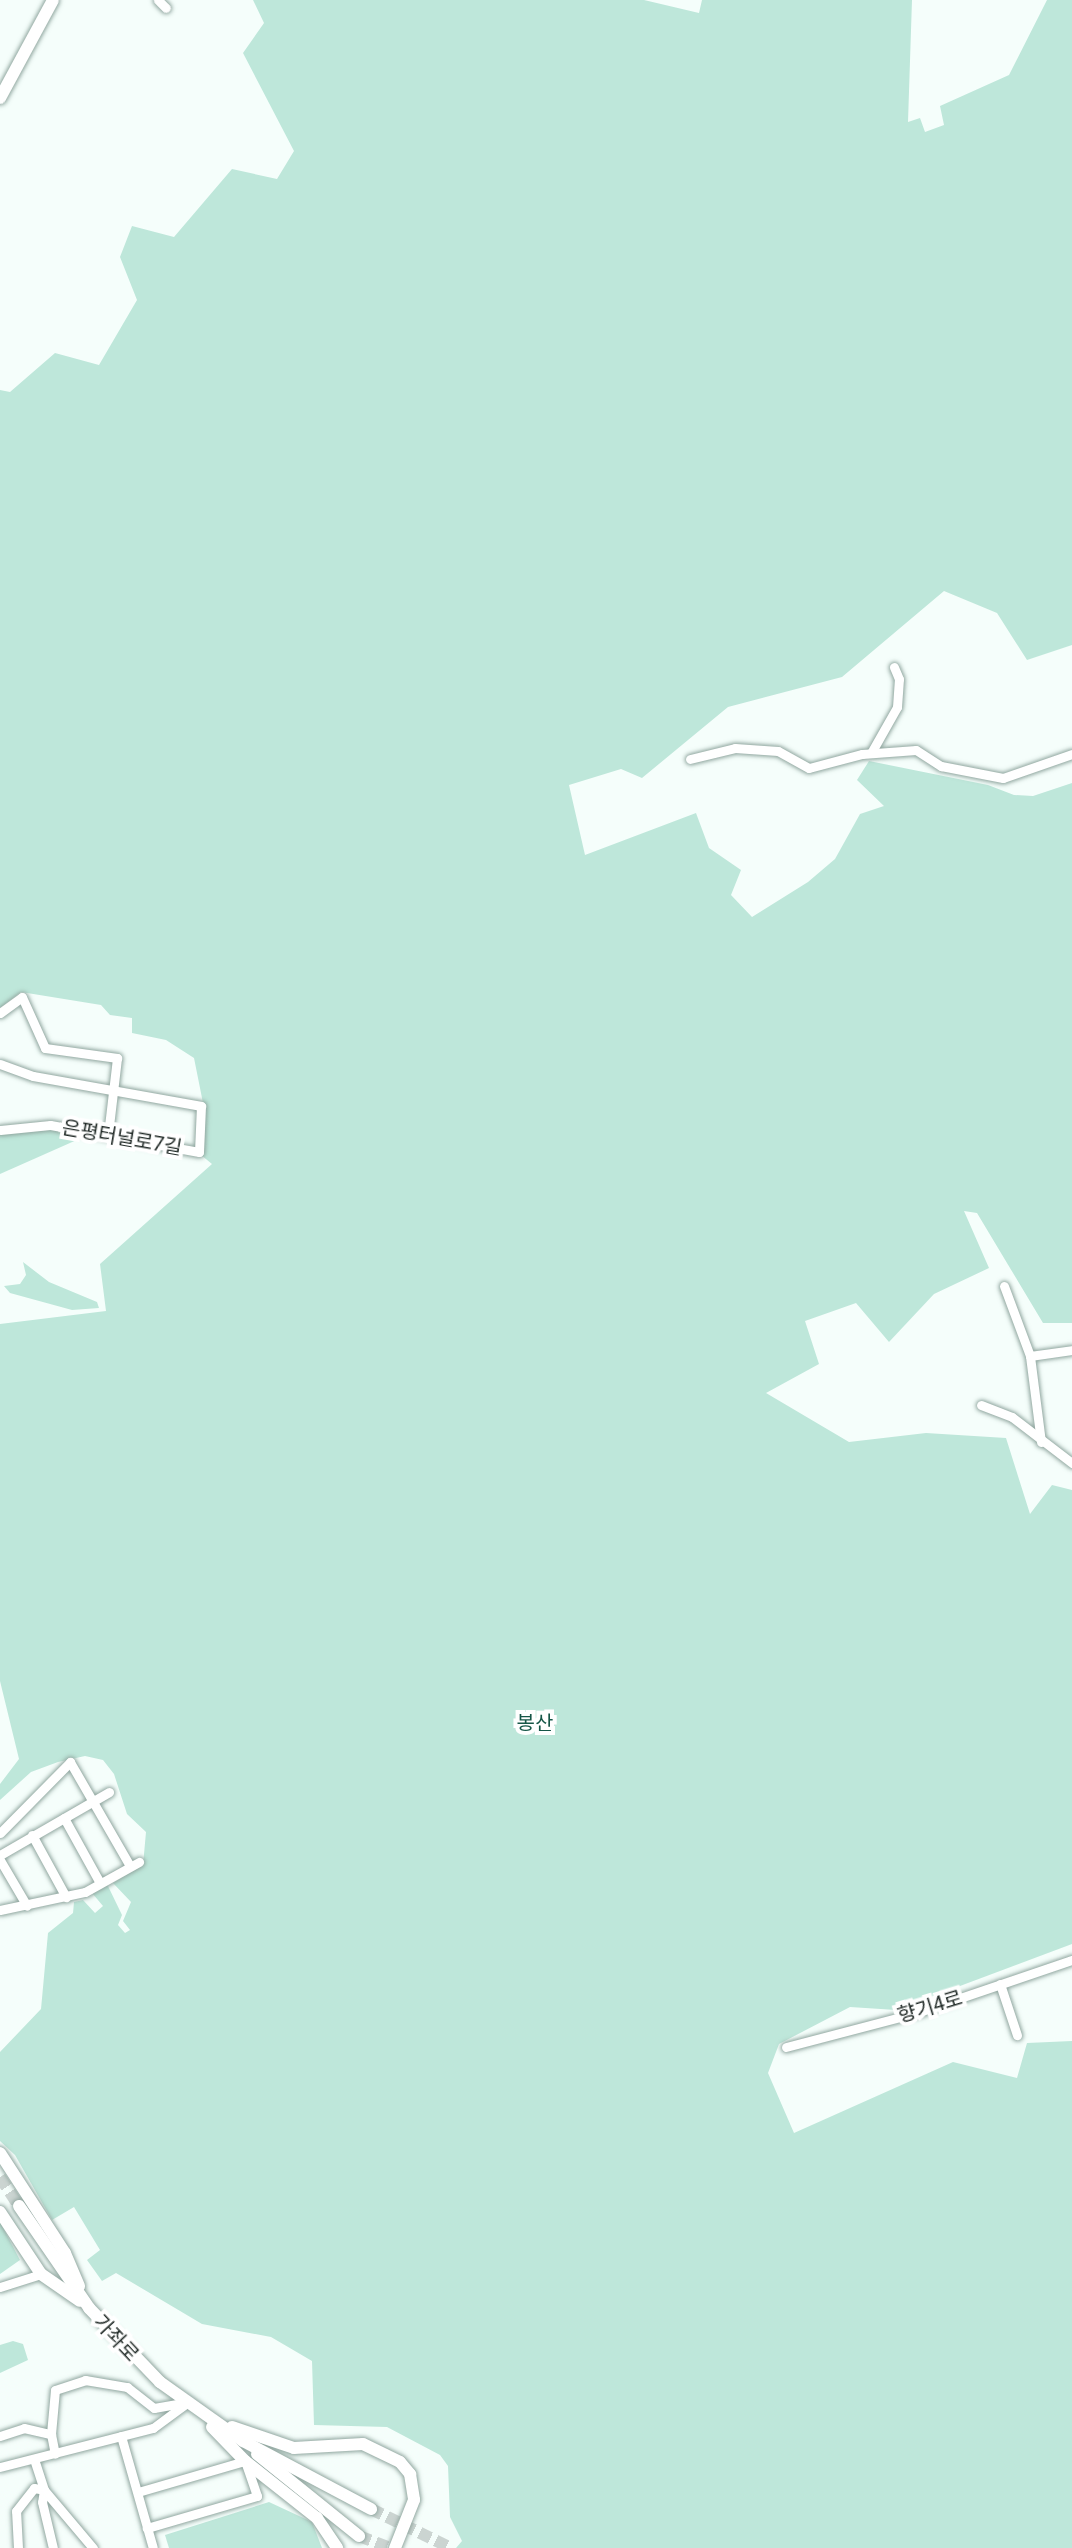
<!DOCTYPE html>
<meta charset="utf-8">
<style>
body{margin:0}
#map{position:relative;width:1072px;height:2548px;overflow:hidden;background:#f5fefb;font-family:Roboto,"Noto Sans KR",sans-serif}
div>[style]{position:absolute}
.green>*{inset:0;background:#bee7da}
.secondary-tunnel>*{height:12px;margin-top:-6px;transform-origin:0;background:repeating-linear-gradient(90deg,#cbd4d1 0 12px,transparent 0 18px)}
.roads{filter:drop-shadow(0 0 2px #91a7a0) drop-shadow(0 0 2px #91a7a0)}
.street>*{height:9px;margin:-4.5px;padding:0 4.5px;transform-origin:4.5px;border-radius:4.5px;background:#fff}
.secondary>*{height:12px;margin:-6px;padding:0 6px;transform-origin:6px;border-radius:6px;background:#fff}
span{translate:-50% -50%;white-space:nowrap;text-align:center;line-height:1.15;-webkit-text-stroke:8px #fff;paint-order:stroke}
.street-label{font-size:20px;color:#232c29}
.park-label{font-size:20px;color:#155647}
</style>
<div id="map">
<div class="green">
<div style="clip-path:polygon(253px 0,644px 0,699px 13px,702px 0,912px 0,908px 122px,920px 118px,925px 132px,944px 125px,940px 106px,1009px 75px,1047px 0,1072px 0,1072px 645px,1027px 660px,997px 613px,944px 591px,842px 677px,728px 707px,642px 778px,621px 769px,569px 785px,585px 855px,696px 813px,709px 848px,741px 870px,731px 895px,752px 917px,808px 882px,835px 859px,860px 814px,884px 806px,857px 780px,869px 761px,988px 785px,1014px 795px,1033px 796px,1072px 783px,1072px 1323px,1043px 1323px,977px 1213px,964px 1211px,989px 1268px,934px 1294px,889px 1342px,856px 1303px,805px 1321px,819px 1364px,766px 1393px,849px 1442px,926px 1433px,1006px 1438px,1030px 1514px,1052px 1485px,1072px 1490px,1072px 1944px,896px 2010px,850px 2007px,779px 2044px,768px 2073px,794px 2133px,953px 2062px,1017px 2078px,1027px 2043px,1072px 2041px,1072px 2548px,456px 2548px,462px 2541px,450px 2517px,448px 2466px,440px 2455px,387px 2427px,314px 2425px,312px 2361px,271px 2337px,202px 2324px,116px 2273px,102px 2281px,87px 2260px,100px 2250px,74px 2207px,52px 2220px,15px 2155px,0 2141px,0 2052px,41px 2009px,48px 1933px,73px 1913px,74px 1902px,83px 1900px,95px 1913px,103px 1906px,92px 1893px,107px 1884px,122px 1915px,118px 1925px,125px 1933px,130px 1930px,123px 1921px,131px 1902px,113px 1883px,143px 1865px,146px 1832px,127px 1814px,114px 1774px,103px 1760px,85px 1756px,58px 1762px,31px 1772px,0 1800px,0 1784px,19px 1759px,0 1681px,0 1324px,106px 1311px,100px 1264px,212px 1164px,201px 1155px,204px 1108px,194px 1058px,166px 1040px,132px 1033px,132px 1018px,110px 1015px,101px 1005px,21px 992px,0 1008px,0 390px,10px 392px,55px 353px,99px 365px,137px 300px,120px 257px,132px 226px,174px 237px,232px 169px,277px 179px,294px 151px,243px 53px,264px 23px)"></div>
<div style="clip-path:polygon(53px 1128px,88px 1135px,0 1174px,0 1133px)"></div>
<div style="clip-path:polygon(23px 1262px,49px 1282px,97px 1302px,99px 1308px,72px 1310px,10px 1293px,4px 1286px,20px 1284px,26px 1275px)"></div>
<div style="clip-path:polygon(0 2222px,20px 2260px,0 2274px)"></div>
<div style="clip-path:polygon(13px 2341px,23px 2344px,28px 2360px,0 2373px,0 2345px)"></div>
<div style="clip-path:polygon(269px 2502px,312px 2522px,322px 2548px,169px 2548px,165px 2535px)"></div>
</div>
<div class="secondary-tunnel">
<div style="left:0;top:2177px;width:35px;rotate:57deg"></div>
<div style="left:371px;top:2509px;width:89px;rotate:26deg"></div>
<div style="left:359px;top:2536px;width:33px;rotate:21deg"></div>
</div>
<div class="roads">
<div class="street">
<div style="left:158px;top:0;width:11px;rotate:45deg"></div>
<div style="left:871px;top:753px;width:53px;rotate:-60.5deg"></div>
<div style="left:897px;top:707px;width:28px;rotate:-86deg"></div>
<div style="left:899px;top:679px;width:13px;rotate:-113deg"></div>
<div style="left:690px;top:759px;width:46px;rotate:-13.7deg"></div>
<div style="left:735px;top:748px;width:43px;rotate:4deg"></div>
<div style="left:778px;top:751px;width:35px;rotate:29deg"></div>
<div style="left:809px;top:768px;width:55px;rotate:-14.8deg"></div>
<div style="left:862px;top:754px;width:54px;rotate:-4.2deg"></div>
<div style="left:916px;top:750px;width:30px;rotate:33deg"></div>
<div style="left:941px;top:766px;width:63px;rotate:11deg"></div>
<div style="left:1003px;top:778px;width:73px;rotate:-19.2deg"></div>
<div style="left:0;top:1013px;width:27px;rotate:-36deg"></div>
<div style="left:22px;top:997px;width:56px;rotate:65.7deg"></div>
<div style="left:45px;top:1048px;width:73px;rotate:7.9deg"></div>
<div style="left:117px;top:1058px;width:78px;rotate:96.7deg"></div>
<div style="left:0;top:1064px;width:35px;rotate:20deg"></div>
<div style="left:33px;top:1076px;width:171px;rotate:10.1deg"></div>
<div style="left:201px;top:1106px;width:46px;rotate:92.5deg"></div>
<div style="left:199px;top:1152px;width:151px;rotate:-169.7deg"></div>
<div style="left:50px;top:1125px;width:50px;rotate:174.3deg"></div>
<div style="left:1004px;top:1286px;width:75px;rotate:69.6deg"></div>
<div style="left:981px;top:1405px;width:33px;rotate:21deg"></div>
<div style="left:1012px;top:1417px;width:76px;rotate:37.5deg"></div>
<div style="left:1041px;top:1442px;width:87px;rotate:-97.3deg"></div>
<div style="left:1030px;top:1356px;width:42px;rotate:-8.1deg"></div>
<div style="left:64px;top:1818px;width:74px;rotate:61deg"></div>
<div style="left:0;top:1833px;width:100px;rotate:-45.4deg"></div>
<div style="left:70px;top:1762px;width:120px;rotate:60deg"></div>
<div style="left:32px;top:1835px;width:71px;rotate:61.3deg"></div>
<div style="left:0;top:1855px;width:126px;rotate:-30deg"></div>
<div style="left:0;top:1860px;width:53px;rotate:59.6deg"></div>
<div style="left:0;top:1910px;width:87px;rotate:-12deg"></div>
<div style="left:85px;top:1892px;width:62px;rotate:-29.1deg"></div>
<div style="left:1000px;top:1984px;width:54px;rotate:71.6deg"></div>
<div style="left:786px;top:2047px;width:138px;rotate:-14.7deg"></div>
<div style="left:919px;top:2012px;width:162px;rotate:-18.8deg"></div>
<div style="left:0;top:2287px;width:43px;rotate:-17.6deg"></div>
<div style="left:51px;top:2434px;width:44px;rotate:-84.8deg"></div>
<div style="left:55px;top:2390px;width:32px;rotate:-18deg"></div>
<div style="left:85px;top:2380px;width:43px;rotate:9.5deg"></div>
<div style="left:127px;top:2387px;width:34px;rotate:38deg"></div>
<div style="left:154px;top:2408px;width:35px;rotate:-10deg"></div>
<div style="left:0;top:2436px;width:25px;rotate:-18deg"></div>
<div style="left:24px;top:2428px;width:28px;rotate:13deg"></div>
<div style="left:51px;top:2434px;width:20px;rotate:79deg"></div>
<div style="left:121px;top:2436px;width:116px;rotate:74.1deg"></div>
<div style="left:34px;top:2459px;width:33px;rotate:72deg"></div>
<div style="left:44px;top:2490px;width:76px;rotate:49.8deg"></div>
<div style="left:0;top:2467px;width:158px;rotate:-14.3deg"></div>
<div style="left:153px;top:2428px;width:44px;rotate:-36.6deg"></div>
<div style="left:138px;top:2492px;width:111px;rotate:-16.2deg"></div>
<div style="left:245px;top:2461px;width:37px;rotate:71deg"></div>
<div style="left:257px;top:2496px;width:115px;rotate:163.8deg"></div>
<div style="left:18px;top:2548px;width:37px;rotate:-93deg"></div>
<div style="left:16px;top:2511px;width:29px;rotate:-52deg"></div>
<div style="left:34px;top:2488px;width:10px;rotate:11deg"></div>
<div style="left:44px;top:2490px;width:12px;rotate:99deg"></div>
<div style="left:42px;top:2502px;width:47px;rotate:76.6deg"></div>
</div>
<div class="secondary">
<div style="left:0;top:98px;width:111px;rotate:-61.6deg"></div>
<div style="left:0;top:2153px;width:119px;rotate:57deg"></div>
<div style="left:65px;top:2253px;width:36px;rotate:67deg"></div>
<div style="left:19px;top:2206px;width:124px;rotate:55.5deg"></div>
<div style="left:89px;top:2308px;width:103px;rotate:46.2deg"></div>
<div style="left:160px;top:2382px;width:102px;rotate:35.4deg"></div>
<div style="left:243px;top:2441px;width:145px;rotate:28deg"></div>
<div style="left:0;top:2212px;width:74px;rotate:56.5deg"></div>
<div style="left:41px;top:2274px;width:47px;rotate:34.7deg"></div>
<div style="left:212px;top:2427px;width:47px;rotate:45.9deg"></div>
<div style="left:245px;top:2461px;width:92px;rotate:38.4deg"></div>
<div style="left:317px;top:2518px;width:36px;rotate:56deg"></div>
<div style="left:232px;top:2427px;width:65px;rotate:18.7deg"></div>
<div style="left:294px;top:2448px;width:69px;rotate:-3.3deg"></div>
<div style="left:363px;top:2444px;width:41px;rotate:25.9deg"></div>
<div style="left:400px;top:2462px;width:16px;rotate:50deg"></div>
<div style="left:410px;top:2474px;width:26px;rotate:81deg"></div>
<div style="left:414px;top:2500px;width:52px;rotate:111.6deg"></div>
<div style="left:257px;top:2454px;width:131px;rotate:38.8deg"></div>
</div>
</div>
<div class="street-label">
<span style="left:122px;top:1138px;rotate:10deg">은평터널로7길</span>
<span style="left:930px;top:2007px;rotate:-17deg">향기4로</span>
<span style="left:116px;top:2338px;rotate:47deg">가좌로</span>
</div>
<div class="park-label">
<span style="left:535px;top:1723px">봉산</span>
</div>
</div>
